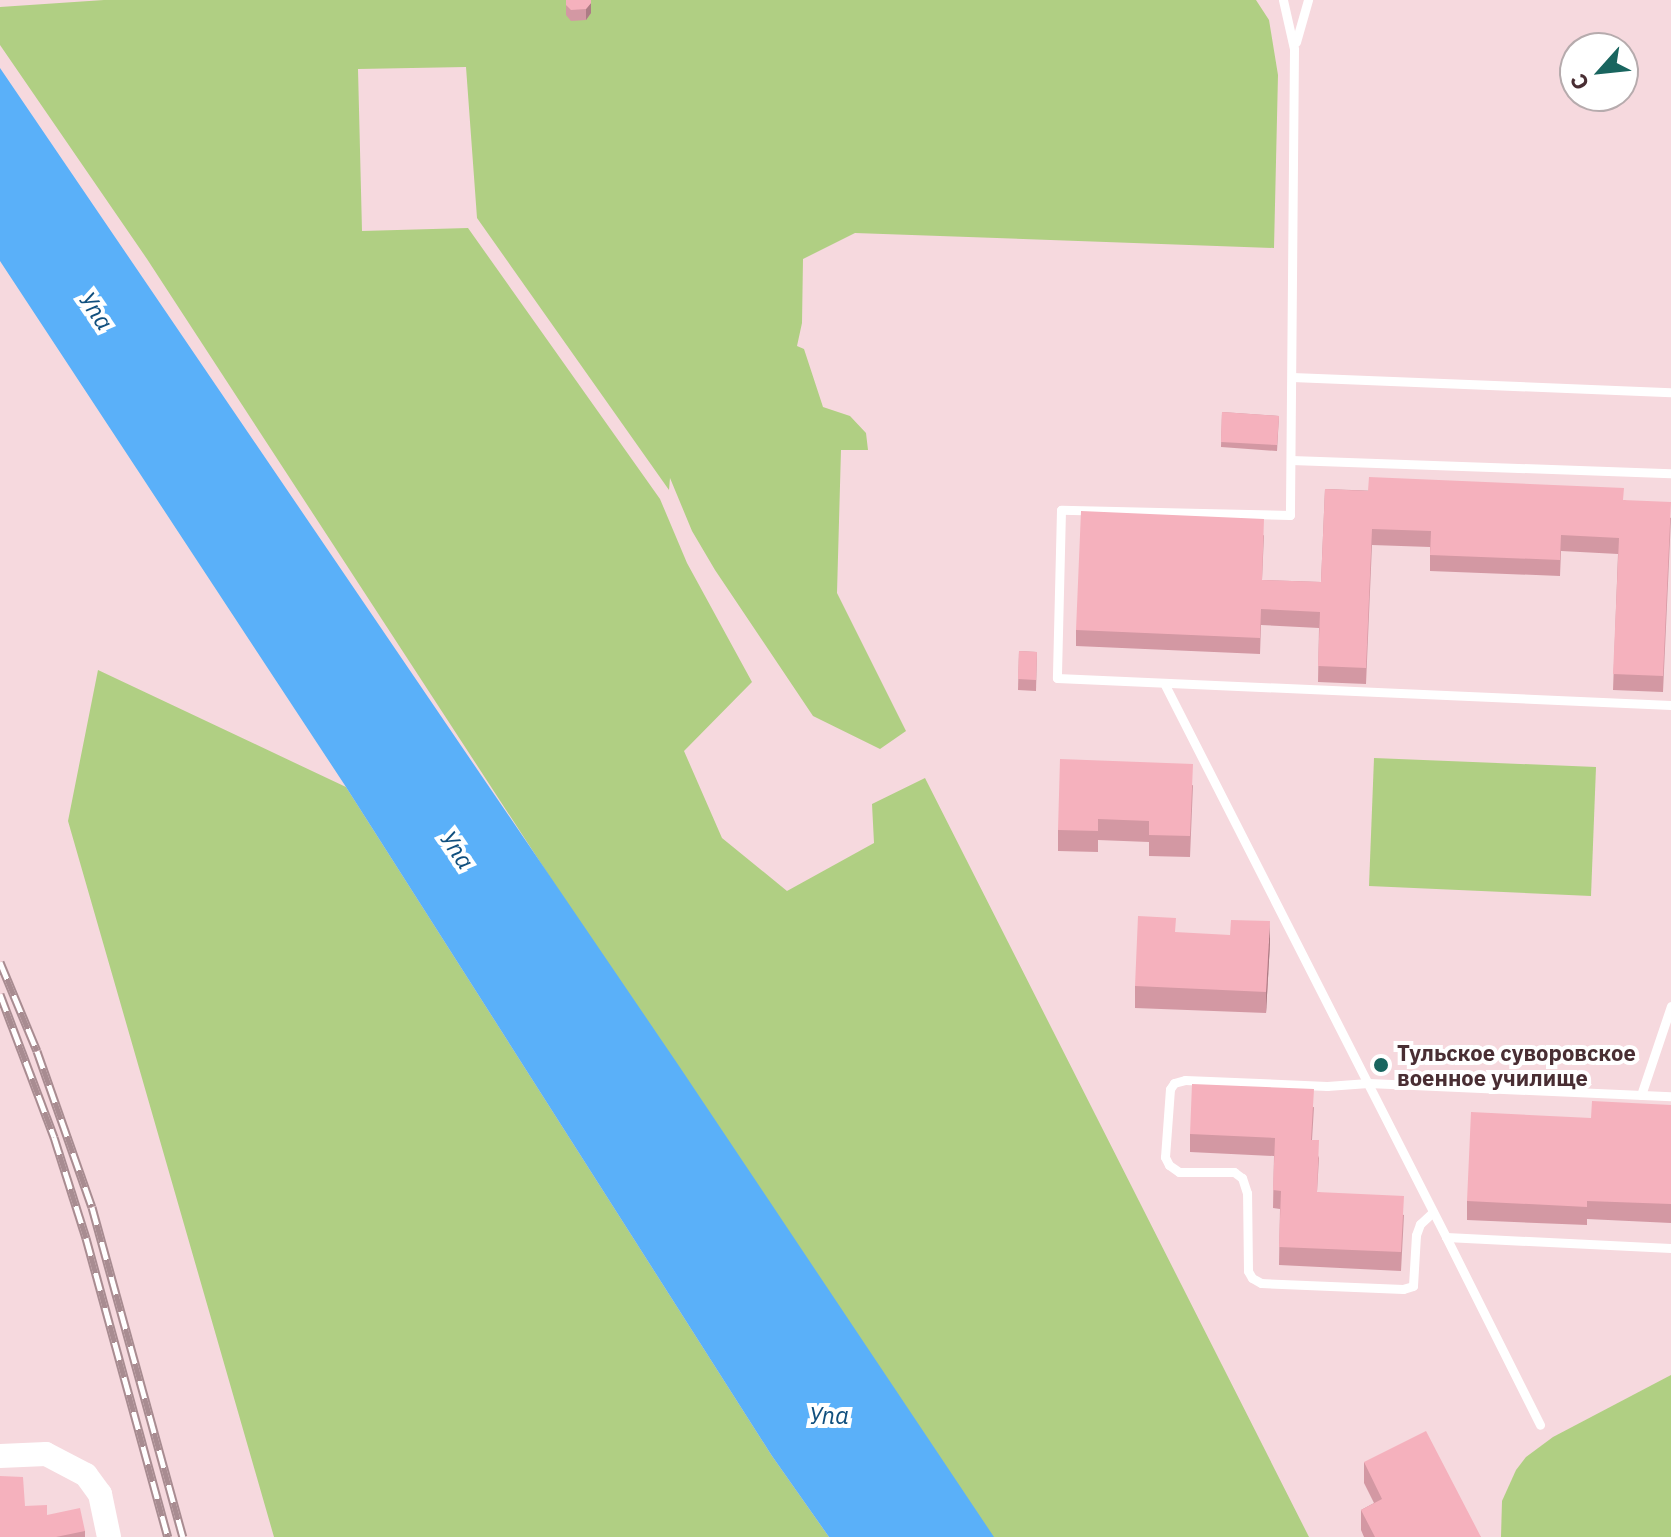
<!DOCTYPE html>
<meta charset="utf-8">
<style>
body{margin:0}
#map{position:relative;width:1671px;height:1537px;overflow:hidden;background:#f6d9de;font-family:"IBM Plex Sans",sans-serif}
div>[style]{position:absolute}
.green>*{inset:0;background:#b0cf83}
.water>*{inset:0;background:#5ab0f9}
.service>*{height:9px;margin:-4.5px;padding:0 4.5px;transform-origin:4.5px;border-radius:4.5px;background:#fff}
.tertiary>*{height:24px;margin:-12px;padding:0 12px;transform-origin:12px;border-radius:12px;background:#fff}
.rail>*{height:9px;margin-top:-4.5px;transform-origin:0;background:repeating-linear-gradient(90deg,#fff 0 18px,#a88c91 0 36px);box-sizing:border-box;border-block:2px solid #a88c91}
.wall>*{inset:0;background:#d398a3}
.shaded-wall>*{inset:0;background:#ac7c84}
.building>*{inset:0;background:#f5b1bd}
.dots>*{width:22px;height:22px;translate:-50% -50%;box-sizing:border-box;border:4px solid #fff;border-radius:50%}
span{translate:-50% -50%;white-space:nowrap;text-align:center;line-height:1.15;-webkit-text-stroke:8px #fff;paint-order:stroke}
.poi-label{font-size:22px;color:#492e33;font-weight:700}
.left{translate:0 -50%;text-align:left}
.water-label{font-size:24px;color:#104f7e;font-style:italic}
.north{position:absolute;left:1559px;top:32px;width:80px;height:80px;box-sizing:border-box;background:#fff;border:2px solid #b6abad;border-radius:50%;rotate:243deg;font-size:22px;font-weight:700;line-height:32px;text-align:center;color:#492e33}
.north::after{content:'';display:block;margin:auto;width:28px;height:36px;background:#19655f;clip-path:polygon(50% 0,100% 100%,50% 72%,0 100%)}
</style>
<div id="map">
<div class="green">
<div style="clip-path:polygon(104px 0,1256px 0,1269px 20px,1278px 75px,1274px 248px,855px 233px,803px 259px,802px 323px,797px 346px,804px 349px,823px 407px,850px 416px,866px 433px,868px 450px,841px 450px,837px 593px,906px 731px,880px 749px,813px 716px,715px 570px,692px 531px,670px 478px,669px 490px,477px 218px,466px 67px,358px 69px,362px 231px,468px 228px,660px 499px,687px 563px,752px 682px,684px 751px,722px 838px,787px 891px,874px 843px,872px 804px,925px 778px,1309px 1537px,980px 1537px,147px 259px,0 45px,0 7px)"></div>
<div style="clip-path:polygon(98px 670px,346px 787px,772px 1456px,829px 1537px,274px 1537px,68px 821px)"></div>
<div style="clip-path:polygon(1374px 758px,1596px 767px,1591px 896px,1369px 886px)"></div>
<div style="clip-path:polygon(1671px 1375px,1671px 1537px,1501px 1537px,1502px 1501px,1516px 1470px,1526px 1457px,1553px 1437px)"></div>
</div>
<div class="water">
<div style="clip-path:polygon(0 68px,677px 1063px,994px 1537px,829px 1537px,772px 1456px,346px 787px,0 261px)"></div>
</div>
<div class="service">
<div style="left:1283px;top:0;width:50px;rotate:77.3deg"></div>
<div style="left:1294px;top:49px;width:466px;rotate:90.5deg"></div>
<div style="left:1290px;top:515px;width:229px;rotate:-178.7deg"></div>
<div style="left:1061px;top:510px;width:168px;rotate:91.4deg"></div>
<div style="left:1057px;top:678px;width:615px;rotate:2.52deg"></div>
<div style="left:1296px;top:42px;width:44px;rotate:-74.1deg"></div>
<div style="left:1292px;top:377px;width:379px;rotate:2.3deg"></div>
<div style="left:1291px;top:460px;width:380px;rotate:2deg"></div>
<div style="left:1164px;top:683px;width:622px;rotate:63.02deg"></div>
<div style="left:1446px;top:1237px;width:225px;rotate:2.8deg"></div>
<div style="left:1641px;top:1095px;width:94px;rotate:-71.4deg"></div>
<div style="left:1433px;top:1212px;width:18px;rotate:137deg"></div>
<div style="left:1420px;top:1224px;width:12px;rotate:110deg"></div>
<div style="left:1416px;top:1235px;width:51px;rotate:93.4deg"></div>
<div style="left:1413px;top:1286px;width:10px;rotate:163deg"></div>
<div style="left:1403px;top:1289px;width:142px;rotate:-177.6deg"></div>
<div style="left:1261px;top:1283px;width:10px;rotate:-151deg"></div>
<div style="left:1252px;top:1278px;width:8px;rotate:-120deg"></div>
<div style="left:1248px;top:1271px;width:78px;rotate:-90.7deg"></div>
<div style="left:1247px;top:1193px;width:16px;rotate:-108deg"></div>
<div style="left:1242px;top:1178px;width:10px;rotate:-143deg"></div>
<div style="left:1234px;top:1172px;width:55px;rotate:180deg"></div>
<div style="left:1179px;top:1172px;width:12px;rotate:-145deg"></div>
<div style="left:1169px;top:1165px;width:9px;rotate:-117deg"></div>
<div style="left:1165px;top:1157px;width:68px;rotate:-85.8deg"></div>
<div style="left:1170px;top:1089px;width:7px;rotate:-56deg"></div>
<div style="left:1174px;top:1083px;width:11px;rotate:-15deg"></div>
<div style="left:1185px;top:1080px;width:142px;rotate:2.4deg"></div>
<div style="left:1327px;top:1086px;width:41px;rotate:-4.2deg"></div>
<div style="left:1368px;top:1083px;width:303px;rotate:2.5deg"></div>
<div style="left:1446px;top:1237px;width:210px;rotate:63.4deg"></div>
</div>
<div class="tertiary">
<div style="left:0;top:1456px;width:46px;rotate:-2.5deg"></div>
<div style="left:46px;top:1454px;width:45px;rotate:27.7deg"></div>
<div style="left:86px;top:1475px;width:24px;rotate:54deg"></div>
<div style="left:100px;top:1494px;width:44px;rotate:78.2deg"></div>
</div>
<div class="rail">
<div style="left:0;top:962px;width:96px;rotate:67.4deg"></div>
<div style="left:37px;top:1051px;width:165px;rotate:70.6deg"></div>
<div style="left:92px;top:1207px;width:342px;rotate:74.6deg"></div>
<div style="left:0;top:994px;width:153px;rotate:69.3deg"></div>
<div style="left:54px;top:1137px;width:106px;rotate:72.4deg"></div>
<div style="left:86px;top:1238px;width:310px;rotate:74.7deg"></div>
</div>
<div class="wall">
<div style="clip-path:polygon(566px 0,591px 0,591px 13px,586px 20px,571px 21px,566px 15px)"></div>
<div style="clip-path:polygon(1222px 412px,1279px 416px,1277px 451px,1221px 447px)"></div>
<div style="clip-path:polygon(1325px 489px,1624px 500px,1671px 518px,1663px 692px,1613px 690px,1618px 554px,1561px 551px,1560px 576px,1430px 571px,1430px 547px,1372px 545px,1366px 684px,1318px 682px,1319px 628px,1261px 625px,1260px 654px,1076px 646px,1076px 630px,1264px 535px,1262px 580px,1321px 582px)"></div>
<div style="clip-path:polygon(1019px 651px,1037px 652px,1036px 691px,1018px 690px)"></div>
<div style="clip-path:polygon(1193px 785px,1190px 857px,1149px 856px,1149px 842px,1098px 840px,1098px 852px,1058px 851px,1058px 830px)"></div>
<div style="clip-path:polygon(1270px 943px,1266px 1013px,1135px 1008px,1135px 986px)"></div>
<div style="clip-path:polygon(1671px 1105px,1671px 1223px,1587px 1219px,1587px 1225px,1467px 1220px,1467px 1201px,1591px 1118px)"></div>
<div style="clip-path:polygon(1314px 1107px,1312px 1140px,1319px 1158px,1317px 1192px,1404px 1215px,1401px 1271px,1279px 1265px,1280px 1209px,1273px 1208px,1274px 1156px,1190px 1152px,1190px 1134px)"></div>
<div style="clip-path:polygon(1364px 1462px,1481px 1537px,1364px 1537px,1361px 1530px,1361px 1510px,1374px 1503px,1364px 1483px)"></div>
<div style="clip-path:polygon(25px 1506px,85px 1531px,85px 1537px,0 1537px)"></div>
</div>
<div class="shaded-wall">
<div style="clip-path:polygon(591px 3px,591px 13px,586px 20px,586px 9px)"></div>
<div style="clip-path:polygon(1270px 921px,1270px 943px,1266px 1013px,1266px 992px)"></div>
</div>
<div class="building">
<div style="clip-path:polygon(566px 0,591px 0,591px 3px,586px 9px,571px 10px,566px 5px)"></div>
<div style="clip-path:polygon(1222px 412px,1279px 416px,1277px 445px,1221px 442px)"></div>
<div style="clip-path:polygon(1369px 477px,1624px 488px,1623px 500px,1671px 502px,1663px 676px,1613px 674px,1619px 538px,1561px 535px,1560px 560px,1430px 555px,1431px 531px,1372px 529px,1366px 668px,1318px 666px,1320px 612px,1261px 609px,1260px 638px,1076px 630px,1081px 511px,1264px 519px,1262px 580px,1321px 582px,1325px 489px,1368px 491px)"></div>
<div style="clip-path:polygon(1019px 651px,1037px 652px,1036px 680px,1018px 679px)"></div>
<div style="clip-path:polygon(1060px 759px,1193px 764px,1190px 836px,1149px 835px,1149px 821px,1098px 819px,1098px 831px,1058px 830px)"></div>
<div style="clip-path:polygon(1138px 916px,1176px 918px,1175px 932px,1230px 935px,1231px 920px,1270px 921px,1266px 992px,1135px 986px)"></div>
<div style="clip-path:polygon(1192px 1084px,1314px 1089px,1311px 1140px,1319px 1140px,1317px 1192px,1404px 1196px,1401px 1252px,1279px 1247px,1281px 1191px,1273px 1190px,1275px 1138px,1190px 1134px)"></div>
<div style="clip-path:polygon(1592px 1101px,1671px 1105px,1671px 1204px,1587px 1201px,1587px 1207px,1467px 1201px,1471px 1112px,1591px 1118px)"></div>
<div style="clip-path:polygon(1426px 1431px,1481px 1537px,1375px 1537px,1361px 1510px,1382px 1499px,1364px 1462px)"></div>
<div style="clip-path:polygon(0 1476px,23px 1477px,25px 1506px,47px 1505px,47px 1515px,80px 1508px,85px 1531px,56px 1537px,0 1537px)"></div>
</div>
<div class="dots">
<div style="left:1381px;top:1065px;background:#19655f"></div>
</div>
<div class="poi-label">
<span class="left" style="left:1397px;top:1065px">Тульское суворовское<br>военное училище</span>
</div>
<div class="water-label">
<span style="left:96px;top:311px;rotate:56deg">Упа</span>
<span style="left:457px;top:850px;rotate:56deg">Упа</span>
<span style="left:829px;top:1416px">Упа</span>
</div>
<div class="north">С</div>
</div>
